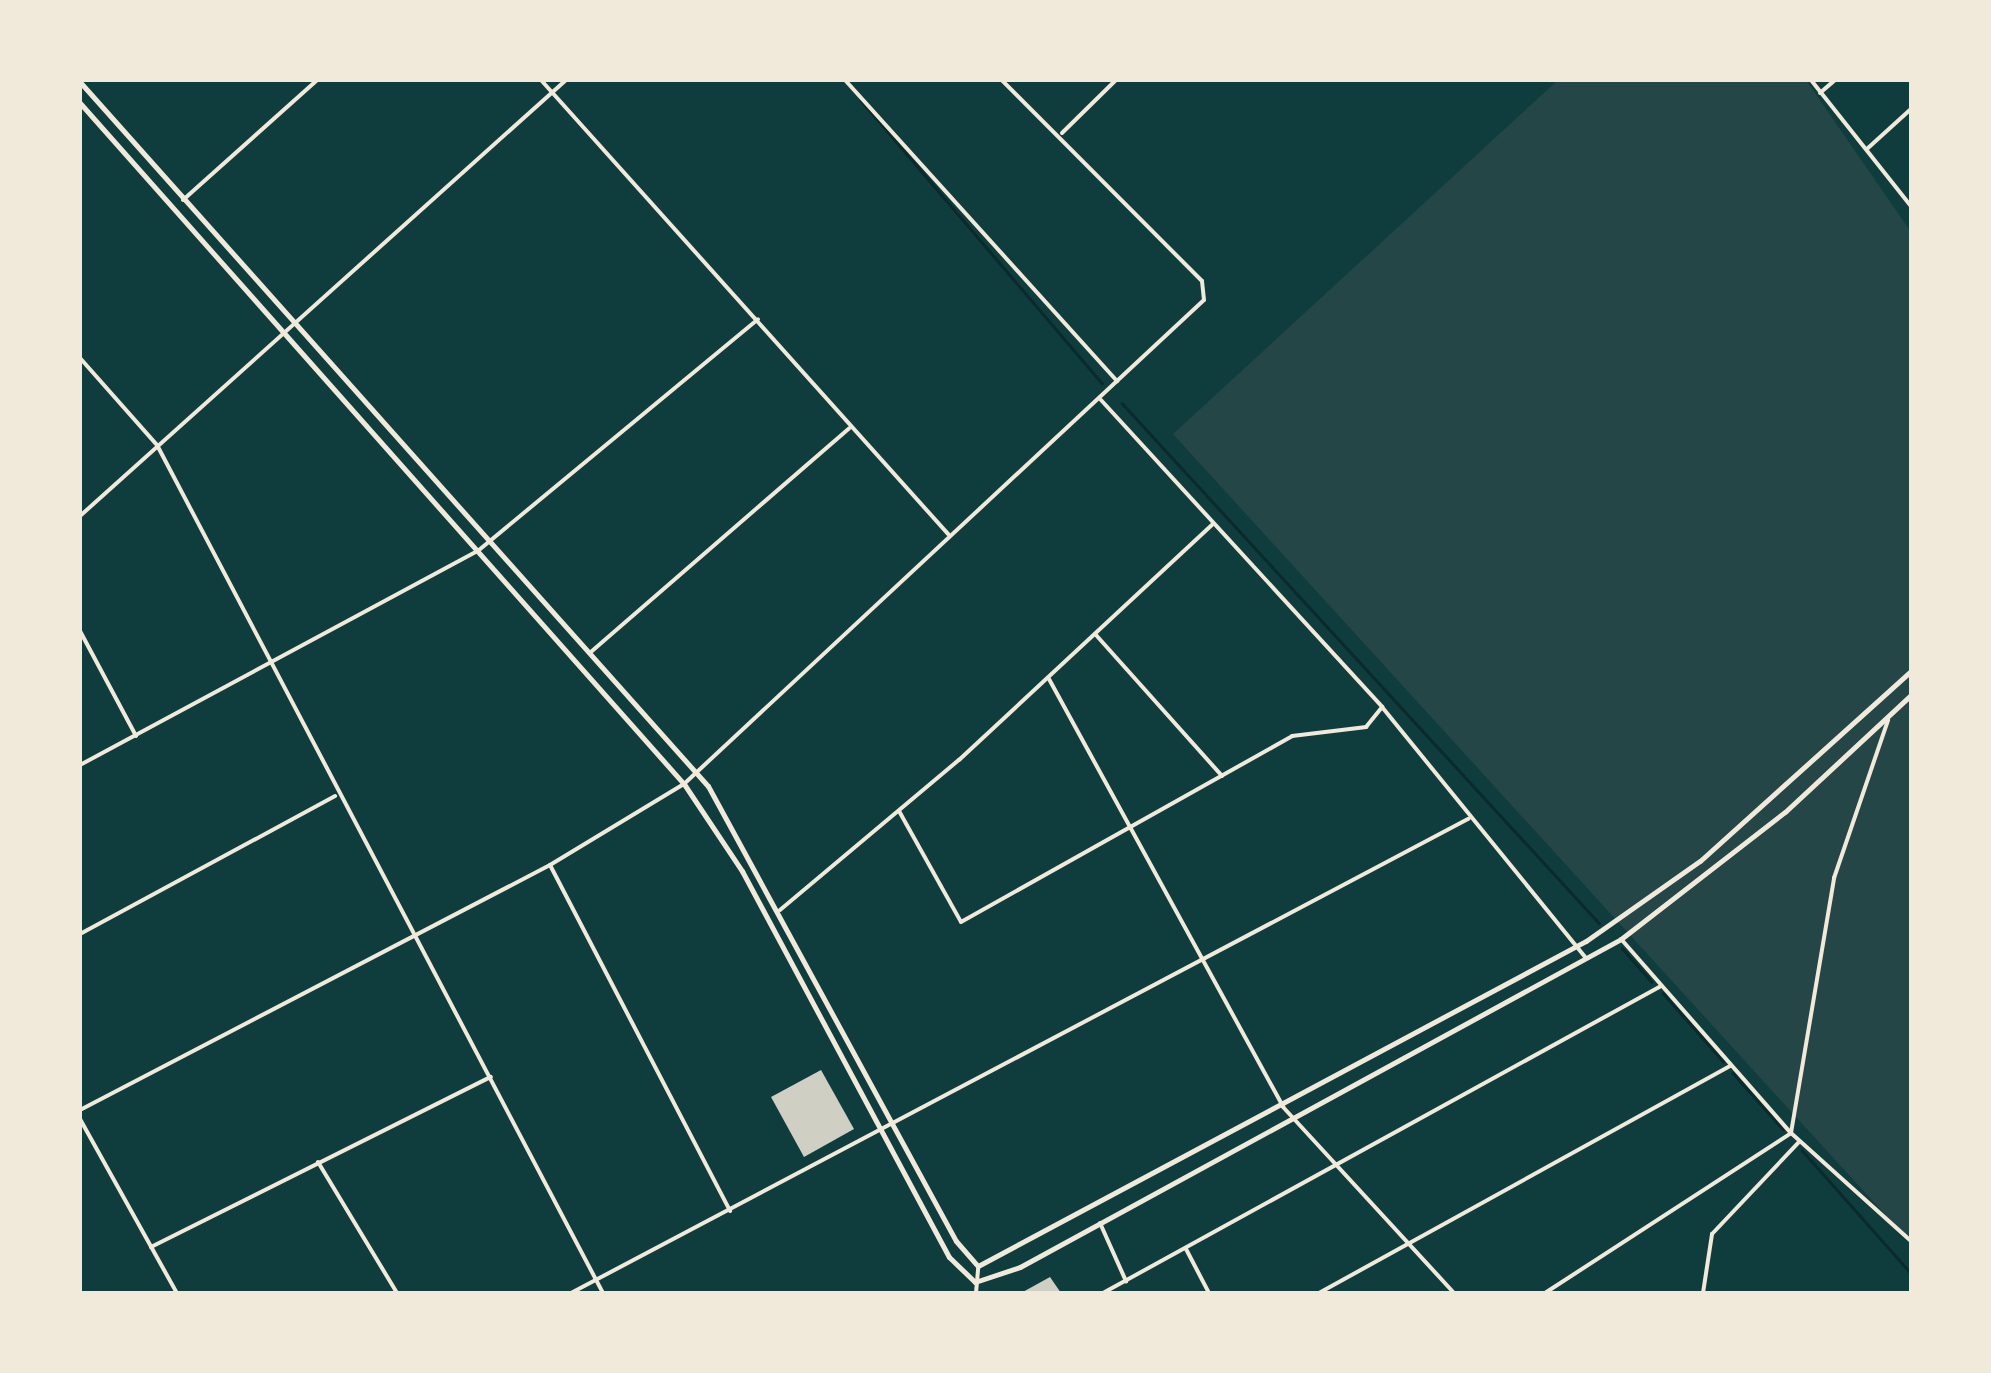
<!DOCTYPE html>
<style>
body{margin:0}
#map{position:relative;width:1991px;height:1373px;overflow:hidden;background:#0f3d3e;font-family:Cabin,sans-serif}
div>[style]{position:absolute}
.green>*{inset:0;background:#244646}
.stream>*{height:2.5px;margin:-1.25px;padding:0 1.25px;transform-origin:1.25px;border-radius:1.25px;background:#0a2a2b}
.building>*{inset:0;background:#cfcfc3}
.minor>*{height:4px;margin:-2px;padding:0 2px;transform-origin:2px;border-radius:2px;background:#f1e9da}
.tertiary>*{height:5px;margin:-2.5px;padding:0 2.5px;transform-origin:2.5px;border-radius:2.5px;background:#f1e9da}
span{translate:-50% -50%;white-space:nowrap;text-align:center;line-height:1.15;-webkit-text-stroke:10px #f1e9da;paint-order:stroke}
.frame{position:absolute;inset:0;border:82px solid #f1e9da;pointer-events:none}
</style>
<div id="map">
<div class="green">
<div style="clip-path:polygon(1558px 80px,1806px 80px,1911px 232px,1911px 1243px,1173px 434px)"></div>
</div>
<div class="stream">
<div style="left:861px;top:100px;width:372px;rotate:49.6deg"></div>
<div style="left:1122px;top:403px;width:706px;rotate:47.47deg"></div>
<div style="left:1622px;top:948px;width:45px;rotate:48.6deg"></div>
<div style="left:1663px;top:993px;width:91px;rotate:48.6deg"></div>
<div style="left:1733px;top:1073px;width:75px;rotate:48.2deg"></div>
<div style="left:1802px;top:1150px;width:164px;rotate:48.5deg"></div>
</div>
<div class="building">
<div style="clip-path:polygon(821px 1070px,854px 1129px,804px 1157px,771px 1097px)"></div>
<div style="clip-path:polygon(1050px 1277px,1061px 1293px,1021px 1293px)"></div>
</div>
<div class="minor">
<div style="left:541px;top:80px;width:610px;rotate:48.12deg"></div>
<div style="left:845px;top:80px;width:406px;rotate:47.9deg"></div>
<div style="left:1521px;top:80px;width:12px"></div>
<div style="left:1811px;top:80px;width:161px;rotate:51.6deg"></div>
<div style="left:1820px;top:93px;width:20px;rotate:-41deg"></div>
<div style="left:1062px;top:133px;width:76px;rotate:-44.5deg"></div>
<div style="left:1868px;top:148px;width:58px;rotate:-42.2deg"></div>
<div style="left:183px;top:200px;width:180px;rotate:-41.8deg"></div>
<div style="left:80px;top:358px;width:116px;rotate:48.5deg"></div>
<div style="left:157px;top:445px;width:958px;rotate:62.26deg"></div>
<div style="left:1101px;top:400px;width:416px;rotate:47.5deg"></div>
<div style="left:1382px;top:707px;width:323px;rotate:50.9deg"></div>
<div style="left:80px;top:516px;width:653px;rotate:-41.9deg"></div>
<div style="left:80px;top:631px;width:119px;rotate:61.9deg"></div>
<div style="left:1096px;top:635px;width:189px;rotate:48.2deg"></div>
<div style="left:592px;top:651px;width:340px;rotate:-40.9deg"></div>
<div style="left:1049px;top:679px;width:488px;rotate:61.3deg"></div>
<div style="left:1283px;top:1107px;width:253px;rotate:47.4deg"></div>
<div style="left:80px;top:765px;width:453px;rotate:-28.3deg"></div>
<div style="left:479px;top:550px;width:362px;rotate:-39.6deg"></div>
<div style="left:899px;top:811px;width:127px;rotate:60.8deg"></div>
<div style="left:961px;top:922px;width:380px;rotate:-29.3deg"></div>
<div style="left:1292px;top:736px;width:75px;rotate:-6.9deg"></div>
<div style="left:1366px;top:727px;width:26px;rotate:-51deg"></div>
<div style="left:550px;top:865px;width:390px;rotate:62.5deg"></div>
<div style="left:780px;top:910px;width:234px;rotate:-40deg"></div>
<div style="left:959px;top:760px;width:347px;rotate:-42.9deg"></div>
<div style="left:80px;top:934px;width:290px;rotate:-28.4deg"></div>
<div style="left:1621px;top:939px;width:258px;rotate:48.8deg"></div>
<div style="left:1791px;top:1133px;width:161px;rotate:42deg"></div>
<div style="left:80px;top:1110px;width:530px;rotate:-27.53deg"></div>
<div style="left:550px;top:865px;width:157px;rotate:-31.2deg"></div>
<div style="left:684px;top:784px;width:710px;rotate:-42.95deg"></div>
<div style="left:1204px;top:300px;width:19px;rotate:-96deg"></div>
<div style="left:1202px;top:281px;width:284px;rotate:-134.9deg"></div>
<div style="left:80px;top:1119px;width:199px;rotate:60.9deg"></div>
<div style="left:318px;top:1162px;width:153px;rotate:58.9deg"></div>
<div style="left:1100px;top:1223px;width:64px;rotate:65.9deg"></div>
<div style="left:151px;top:1247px;width:380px;rotate:-26.6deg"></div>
<div style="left:1186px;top:1249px;width:50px;rotate:62.4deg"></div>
<div style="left:571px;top:1293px;width:1015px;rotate:-27.85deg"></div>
<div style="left:976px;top:1293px;width:25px;rotate:-85deg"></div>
<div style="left:1103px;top:1293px;width:637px;rotate:-28.82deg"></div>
<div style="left:1319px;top:1293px;width:470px;rotate:-28.9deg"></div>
<div style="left:1545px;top:1293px;width:293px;rotate:-33deg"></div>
<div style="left:1791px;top:1133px;width:259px;rotate:-80.4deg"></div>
<div style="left:1834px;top:878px;width:167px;rotate:-71.1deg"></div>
<div style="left:1703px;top:1293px;width:60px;rotate:-81.3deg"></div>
<div style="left:1712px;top:1234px;width:125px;rotate:-46.6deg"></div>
</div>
<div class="tertiary">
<div style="left:80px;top:82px;width:943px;rotate:48.27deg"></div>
<div style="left:708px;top:786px;width:518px;rotate:61.41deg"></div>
<div style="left:956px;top:1241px;width:33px;rotate:49deg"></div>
<div style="left:978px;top:1266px;width:689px;rotate:-28.13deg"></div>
<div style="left:1586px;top:941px;width:139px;rotate:-35.1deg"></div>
<div style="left:1700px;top:861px;width:284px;rotate:-42deg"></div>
<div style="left:80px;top:103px;width:910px;rotate:48.43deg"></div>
<div style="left:684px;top:784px;width:105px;rotate:56.3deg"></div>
<div style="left:742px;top:871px;width:438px;rotate:61.8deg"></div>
<div style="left:949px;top:1257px;width:36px;rotate:44deg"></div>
<div style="left:975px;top:1282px;width:47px;rotate:-18.4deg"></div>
<div style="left:1020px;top:1267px;width:685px;rotate:-28.62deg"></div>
<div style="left:1621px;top:939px;width:207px;rotate:-37.8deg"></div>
<div style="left:1785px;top:812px;width:172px;rotate:-42.9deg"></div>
</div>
<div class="frame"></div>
</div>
